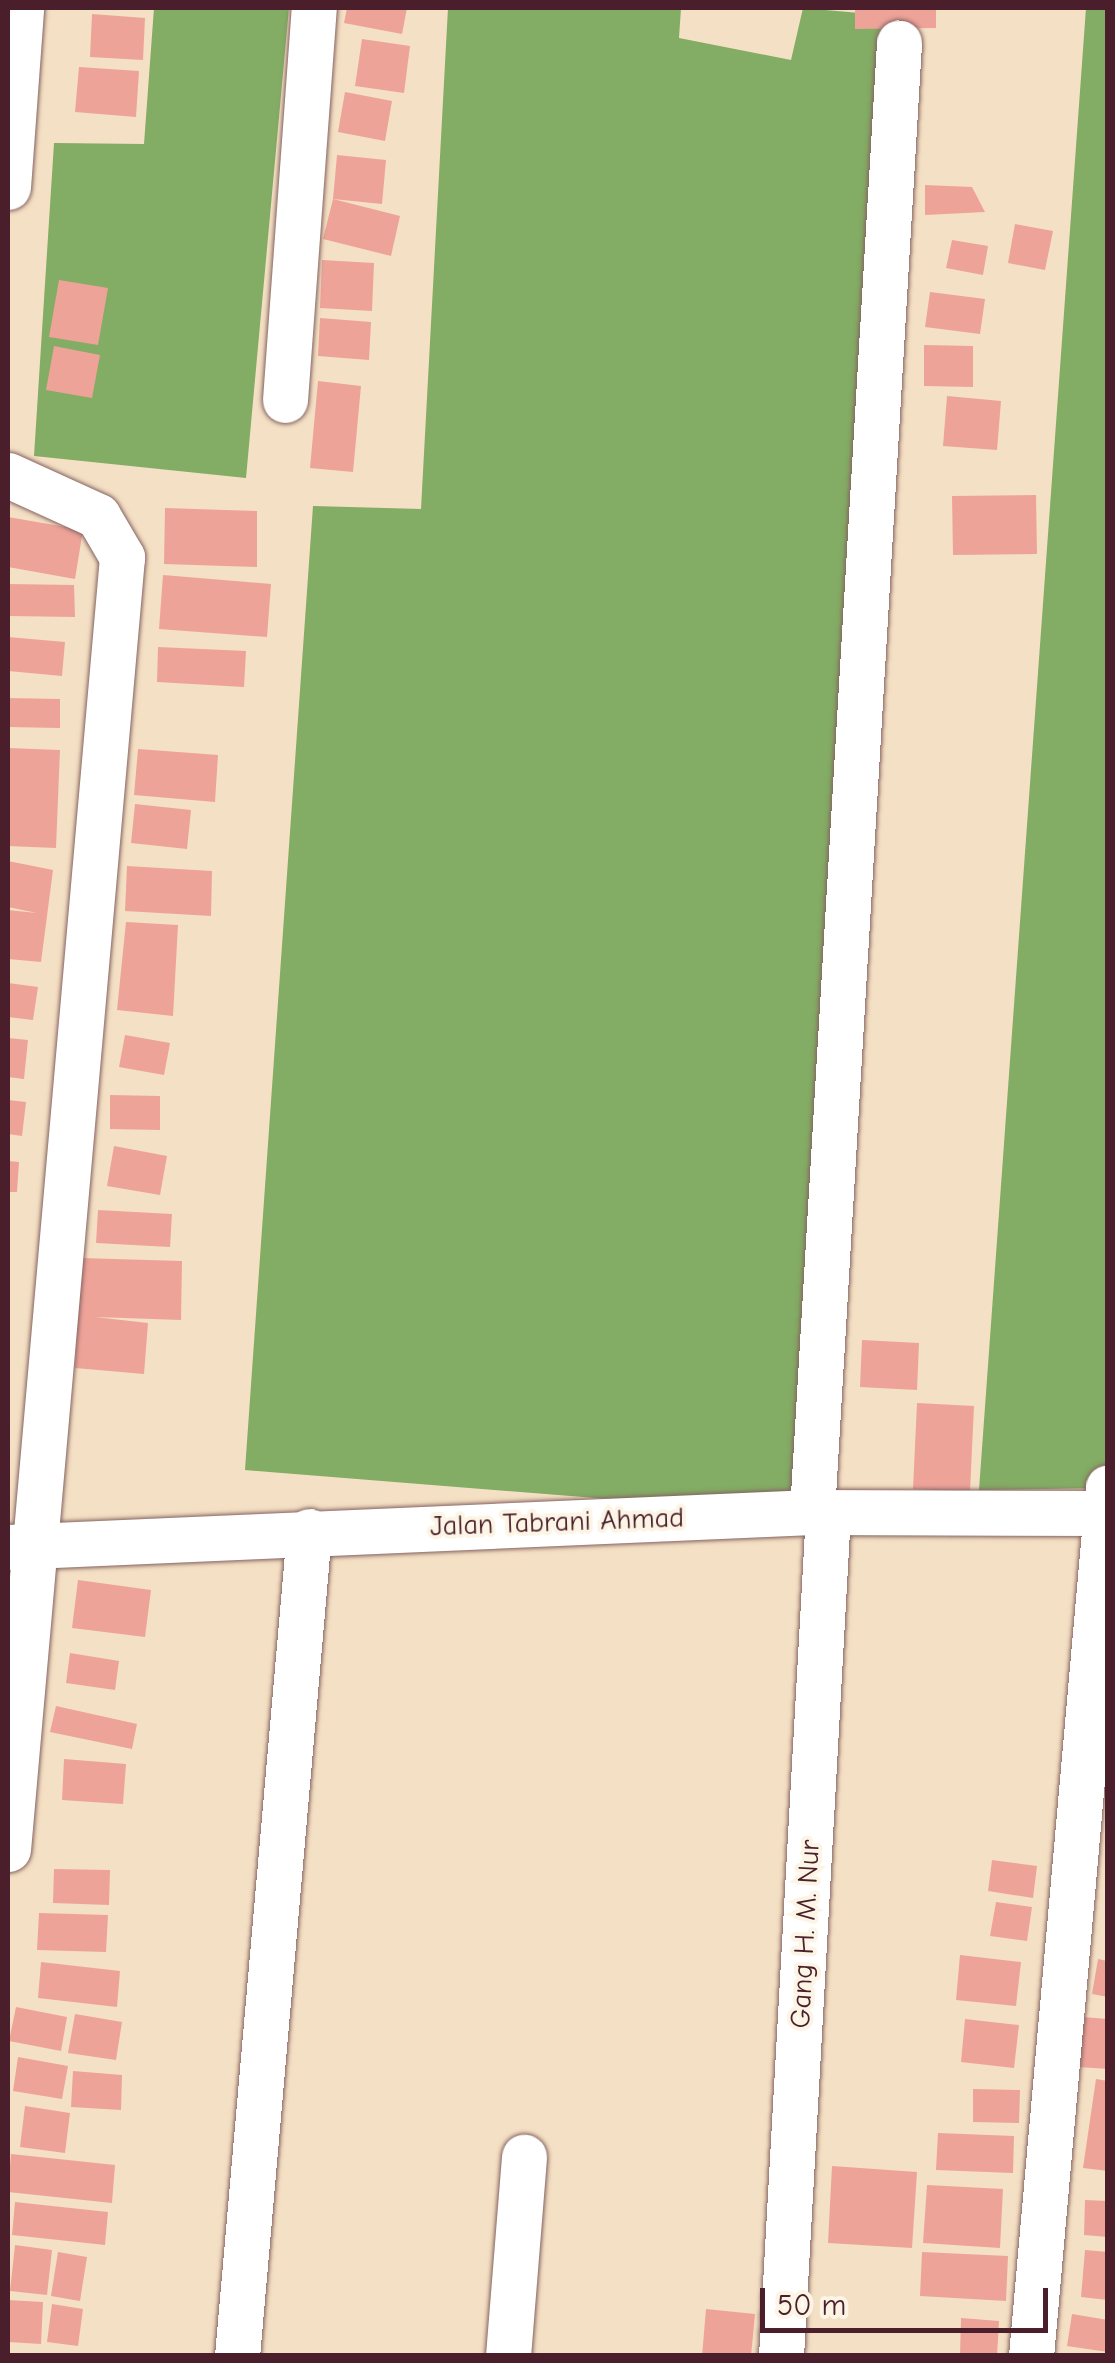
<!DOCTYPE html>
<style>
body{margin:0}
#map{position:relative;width:1115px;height:2363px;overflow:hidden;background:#f4e0c4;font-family:"Comic Neue",sans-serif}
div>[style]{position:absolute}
.forest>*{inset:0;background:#83ac64}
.building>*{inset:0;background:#eea399}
.roads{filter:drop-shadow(0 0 2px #866361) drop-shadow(0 0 2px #866361)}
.minor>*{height:45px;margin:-22.5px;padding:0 22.5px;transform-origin:22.5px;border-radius:22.5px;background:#fff}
span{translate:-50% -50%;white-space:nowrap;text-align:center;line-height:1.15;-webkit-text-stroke:8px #fcf5e5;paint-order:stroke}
.street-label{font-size:28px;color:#4a1f2b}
.frame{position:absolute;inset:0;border:10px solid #4a1f2b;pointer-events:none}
.scale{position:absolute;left:760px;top:2288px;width:288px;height:45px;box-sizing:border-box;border:5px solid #4a1f2b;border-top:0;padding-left:12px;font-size:30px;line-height:35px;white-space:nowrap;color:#4a1f2b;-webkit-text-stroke:8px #fcf5e5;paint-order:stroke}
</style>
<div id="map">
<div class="forest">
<div style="clip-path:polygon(154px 8px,289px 8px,246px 478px,34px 456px,54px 143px,144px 144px)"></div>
<div style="clip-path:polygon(448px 8px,681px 8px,679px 38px,791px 60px,803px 8px,893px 16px,794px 1514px,245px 1470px,313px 506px,421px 509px)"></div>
<div style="clip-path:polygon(1086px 8px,1107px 8px,1107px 1488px,979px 1490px)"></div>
</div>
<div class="building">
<div style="clip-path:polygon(347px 8px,407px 8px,402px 34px,344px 23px)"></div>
<div style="clip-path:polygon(855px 8px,936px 8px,936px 28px,855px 29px)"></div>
<div style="clip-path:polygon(92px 14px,145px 18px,143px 60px,90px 57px)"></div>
<div style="clip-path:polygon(362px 39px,410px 46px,404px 93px,355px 86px)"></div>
<div style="clip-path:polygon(79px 67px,139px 71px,136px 117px,75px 112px)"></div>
<div style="clip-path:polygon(345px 92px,392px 101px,385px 141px,338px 132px)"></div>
<div style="clip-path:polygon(337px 155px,386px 160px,382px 204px,333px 199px)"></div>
<div style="clip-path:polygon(925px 185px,972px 187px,985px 212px,925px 215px)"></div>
<div style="clip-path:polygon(333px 199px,400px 216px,391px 256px,323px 239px)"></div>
<div style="clip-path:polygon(1015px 224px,1053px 231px,1045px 270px,1008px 263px)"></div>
<div style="clip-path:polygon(952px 240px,988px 246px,983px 275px,946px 268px)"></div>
<div style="clip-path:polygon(322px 260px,374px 263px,372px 311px,320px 308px)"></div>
<div style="clip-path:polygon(59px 280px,108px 288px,98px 345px,49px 337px)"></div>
<div style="clip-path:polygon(930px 292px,985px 299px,980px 334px,925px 327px)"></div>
<div style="clip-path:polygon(320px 318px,371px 322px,369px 360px,318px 356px)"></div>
<div style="clip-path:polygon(924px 345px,973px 346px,973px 387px,924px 386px)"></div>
<div style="clip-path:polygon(54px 346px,100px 355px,92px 398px,46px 390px)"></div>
<div style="clip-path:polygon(318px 381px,361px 386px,353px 472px,310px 468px)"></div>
<div style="clip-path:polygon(947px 396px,1001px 401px,997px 450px,943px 446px)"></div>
<div style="clip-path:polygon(1036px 495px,1037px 554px,953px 555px,952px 496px)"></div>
<div style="clip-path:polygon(165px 508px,257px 511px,257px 567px,164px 564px)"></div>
<div style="clip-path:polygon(8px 517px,83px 530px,75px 579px,8px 567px)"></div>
<div style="clip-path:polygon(163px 575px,271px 584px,267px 637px,159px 629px)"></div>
<div style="clip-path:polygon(8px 584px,74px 585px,75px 617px,8px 616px)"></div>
<div style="clip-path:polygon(8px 637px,65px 642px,62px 676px,8px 671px)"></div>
<div style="clip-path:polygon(158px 647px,246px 651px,244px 687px,157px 682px)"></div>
<div style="clip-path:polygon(8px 698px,60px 699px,60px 728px,8px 727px)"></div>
<div style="clip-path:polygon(8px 748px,60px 750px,56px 848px,8px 846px)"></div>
<div style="clip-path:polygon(138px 749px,218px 755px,215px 802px,134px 795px)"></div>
<div style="clip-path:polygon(135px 804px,191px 810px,187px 849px,131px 843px)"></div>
<div style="clip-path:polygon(8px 861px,53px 870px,41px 962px,8px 959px,8px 910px,37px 913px,8px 907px)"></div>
<div style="clip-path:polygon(127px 866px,212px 871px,211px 916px,125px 911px)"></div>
<div style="clip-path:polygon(126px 922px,178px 925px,173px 1016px,117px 1010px)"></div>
<div style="clip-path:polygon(8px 983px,38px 987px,33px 1020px,8px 1017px)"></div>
<div style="clip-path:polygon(125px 1035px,170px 1043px,164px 1075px,119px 1067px)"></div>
<div style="clip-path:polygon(8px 1038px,28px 1040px,24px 1079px,8px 1077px)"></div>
<div style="clip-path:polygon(110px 1095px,160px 1096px,160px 1130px,110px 1129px)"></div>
<div style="clip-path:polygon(8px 1100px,26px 1102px,22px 1136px,8px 1134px)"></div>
<div style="clip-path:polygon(114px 1146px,167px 1156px,160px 1195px,107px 1186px)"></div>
<div style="clip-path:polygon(8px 1161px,19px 1162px,17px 1192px,8px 1192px)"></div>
<div style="clip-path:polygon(98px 1210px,172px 1214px,170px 1247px,96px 1243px)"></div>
<div style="clip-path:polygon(81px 1258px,182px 1261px,181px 1320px,95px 1317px,148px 1323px,144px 1374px,75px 1368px)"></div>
<div style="clip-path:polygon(862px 1340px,919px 1343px,917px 1390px,860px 1387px)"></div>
<div style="clip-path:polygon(917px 1403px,974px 1406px,970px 1492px,913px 1489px)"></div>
<div style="clip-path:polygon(78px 1580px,151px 1590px,145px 1637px,72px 1628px)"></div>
<div style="clip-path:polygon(70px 1653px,119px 1661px,115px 1690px,66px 1683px)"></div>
<div style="clip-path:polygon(56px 1706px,137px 1724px,132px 1749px,50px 1732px)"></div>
<div style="clip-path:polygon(64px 1759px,126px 1764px,123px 1804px,62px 1800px)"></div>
<div style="clip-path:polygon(992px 1860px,1037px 1866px,1033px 1898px,988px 1891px)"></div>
<div style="clip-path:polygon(54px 1869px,110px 1870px,109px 1905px,53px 1903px)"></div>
<div style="clip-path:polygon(996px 1902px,1032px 1907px,1027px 1941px,990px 1936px)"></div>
<div style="clip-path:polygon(39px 1913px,108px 1915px,106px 1952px,37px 1950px)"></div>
<div style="clip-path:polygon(960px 1955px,1021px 1962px,1016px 2006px,956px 2000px)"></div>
<div style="clip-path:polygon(1098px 1959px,1108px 1961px,1108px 1997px,1092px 1994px)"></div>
<div style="clip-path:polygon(41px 1962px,120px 1971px,117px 2007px,38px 1998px)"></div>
<div style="clip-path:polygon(16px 2007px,67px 2017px,61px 2051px,9px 2041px)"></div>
<div style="clip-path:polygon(75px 2014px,122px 2022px,116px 2060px,68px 2053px)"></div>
<div style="clip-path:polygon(1082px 2017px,1108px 2019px,1108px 2069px,1079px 2067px)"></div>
<div style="clip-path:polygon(965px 2019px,1019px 2025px,1014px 2068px,961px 2062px)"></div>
<div style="clip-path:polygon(18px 2057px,68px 2066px,62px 2099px,13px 2091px)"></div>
<div style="clip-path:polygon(73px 2071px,122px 2075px,121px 2110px,71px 2107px)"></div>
<div style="clip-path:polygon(1096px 2079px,1108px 2081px,1108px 2171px,1083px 2168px)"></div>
<div style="clip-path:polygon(973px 2089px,1020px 2090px,1019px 2123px,973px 2122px)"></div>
<div style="clip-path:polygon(25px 2106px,70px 2113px,65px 2153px,20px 2147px)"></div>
<div style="clip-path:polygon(938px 2133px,1014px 2136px,1013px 2173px,936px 2170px)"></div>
<div style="clip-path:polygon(11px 2154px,115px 2165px,112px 2203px,8px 2192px)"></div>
<div style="clip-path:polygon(832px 2166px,917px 2172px,912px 2248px,828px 2243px)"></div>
<div style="clip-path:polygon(927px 2185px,1003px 2189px,1000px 2248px,923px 2243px)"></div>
<div style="clip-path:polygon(1085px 2200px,1108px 2201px,1108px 2237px,1084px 2235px)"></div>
<div style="clip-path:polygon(15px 2202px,108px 2212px,105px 2245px,12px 2235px)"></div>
<div style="clip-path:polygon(15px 2245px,52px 2250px,47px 2295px,10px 2291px)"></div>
<div style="clip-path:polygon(1085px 2250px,1108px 2252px,1108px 2300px,1081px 2297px)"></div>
<div style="clip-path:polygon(58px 2252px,87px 2257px,80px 2301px,51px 2296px)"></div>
<div style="clip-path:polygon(922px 2252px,1008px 2256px,1006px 2301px,920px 2296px)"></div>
<div style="clip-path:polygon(8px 2300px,43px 2302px,41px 2344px,8px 2342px)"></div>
<div style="clip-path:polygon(52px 2304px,83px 2309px,78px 2346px,47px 2342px)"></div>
<div style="clip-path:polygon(706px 2309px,755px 2314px,751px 2356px,702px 2356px)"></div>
<div style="clip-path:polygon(1072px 2314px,1108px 2320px,1108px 2352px,1067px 2346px)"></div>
<div style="clip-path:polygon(961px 2318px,999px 2321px,997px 2356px,960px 2356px)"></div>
</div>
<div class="roads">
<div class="minor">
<div style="left:8px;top:187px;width:179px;rotate:-85.8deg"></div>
<div style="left:285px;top:400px;width:393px;rotate:-85.8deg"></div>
<div style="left:8px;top:475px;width:99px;rotate:24.5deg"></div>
<div style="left:98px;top:516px;width:48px;rotate:59.7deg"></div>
<div style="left:122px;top:557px;width:1297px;rotate:95.04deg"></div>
<div style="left:812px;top:1512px;width:1472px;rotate:-86.61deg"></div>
<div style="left:8px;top:1547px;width:805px;rotate:-2.49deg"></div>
<div style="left:812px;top:1512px;width:296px;rotate:0.2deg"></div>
<div style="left:237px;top:2356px;width:828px;rotate:-85.01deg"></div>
<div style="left:508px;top:2356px;width:200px;rotate:-85.4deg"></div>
<div style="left:781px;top:2356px;width:844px;rotate:-86.81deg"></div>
<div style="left:1031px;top:2356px;width:872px;rotate:-84.94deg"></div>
</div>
</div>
<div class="street-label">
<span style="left:557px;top:1522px;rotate:-2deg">Jalan Tabrani Ahmad</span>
<span style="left:805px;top:1934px;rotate:-87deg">Gang H. M. Nur</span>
</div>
<div class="frame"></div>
<div class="scale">50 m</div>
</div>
